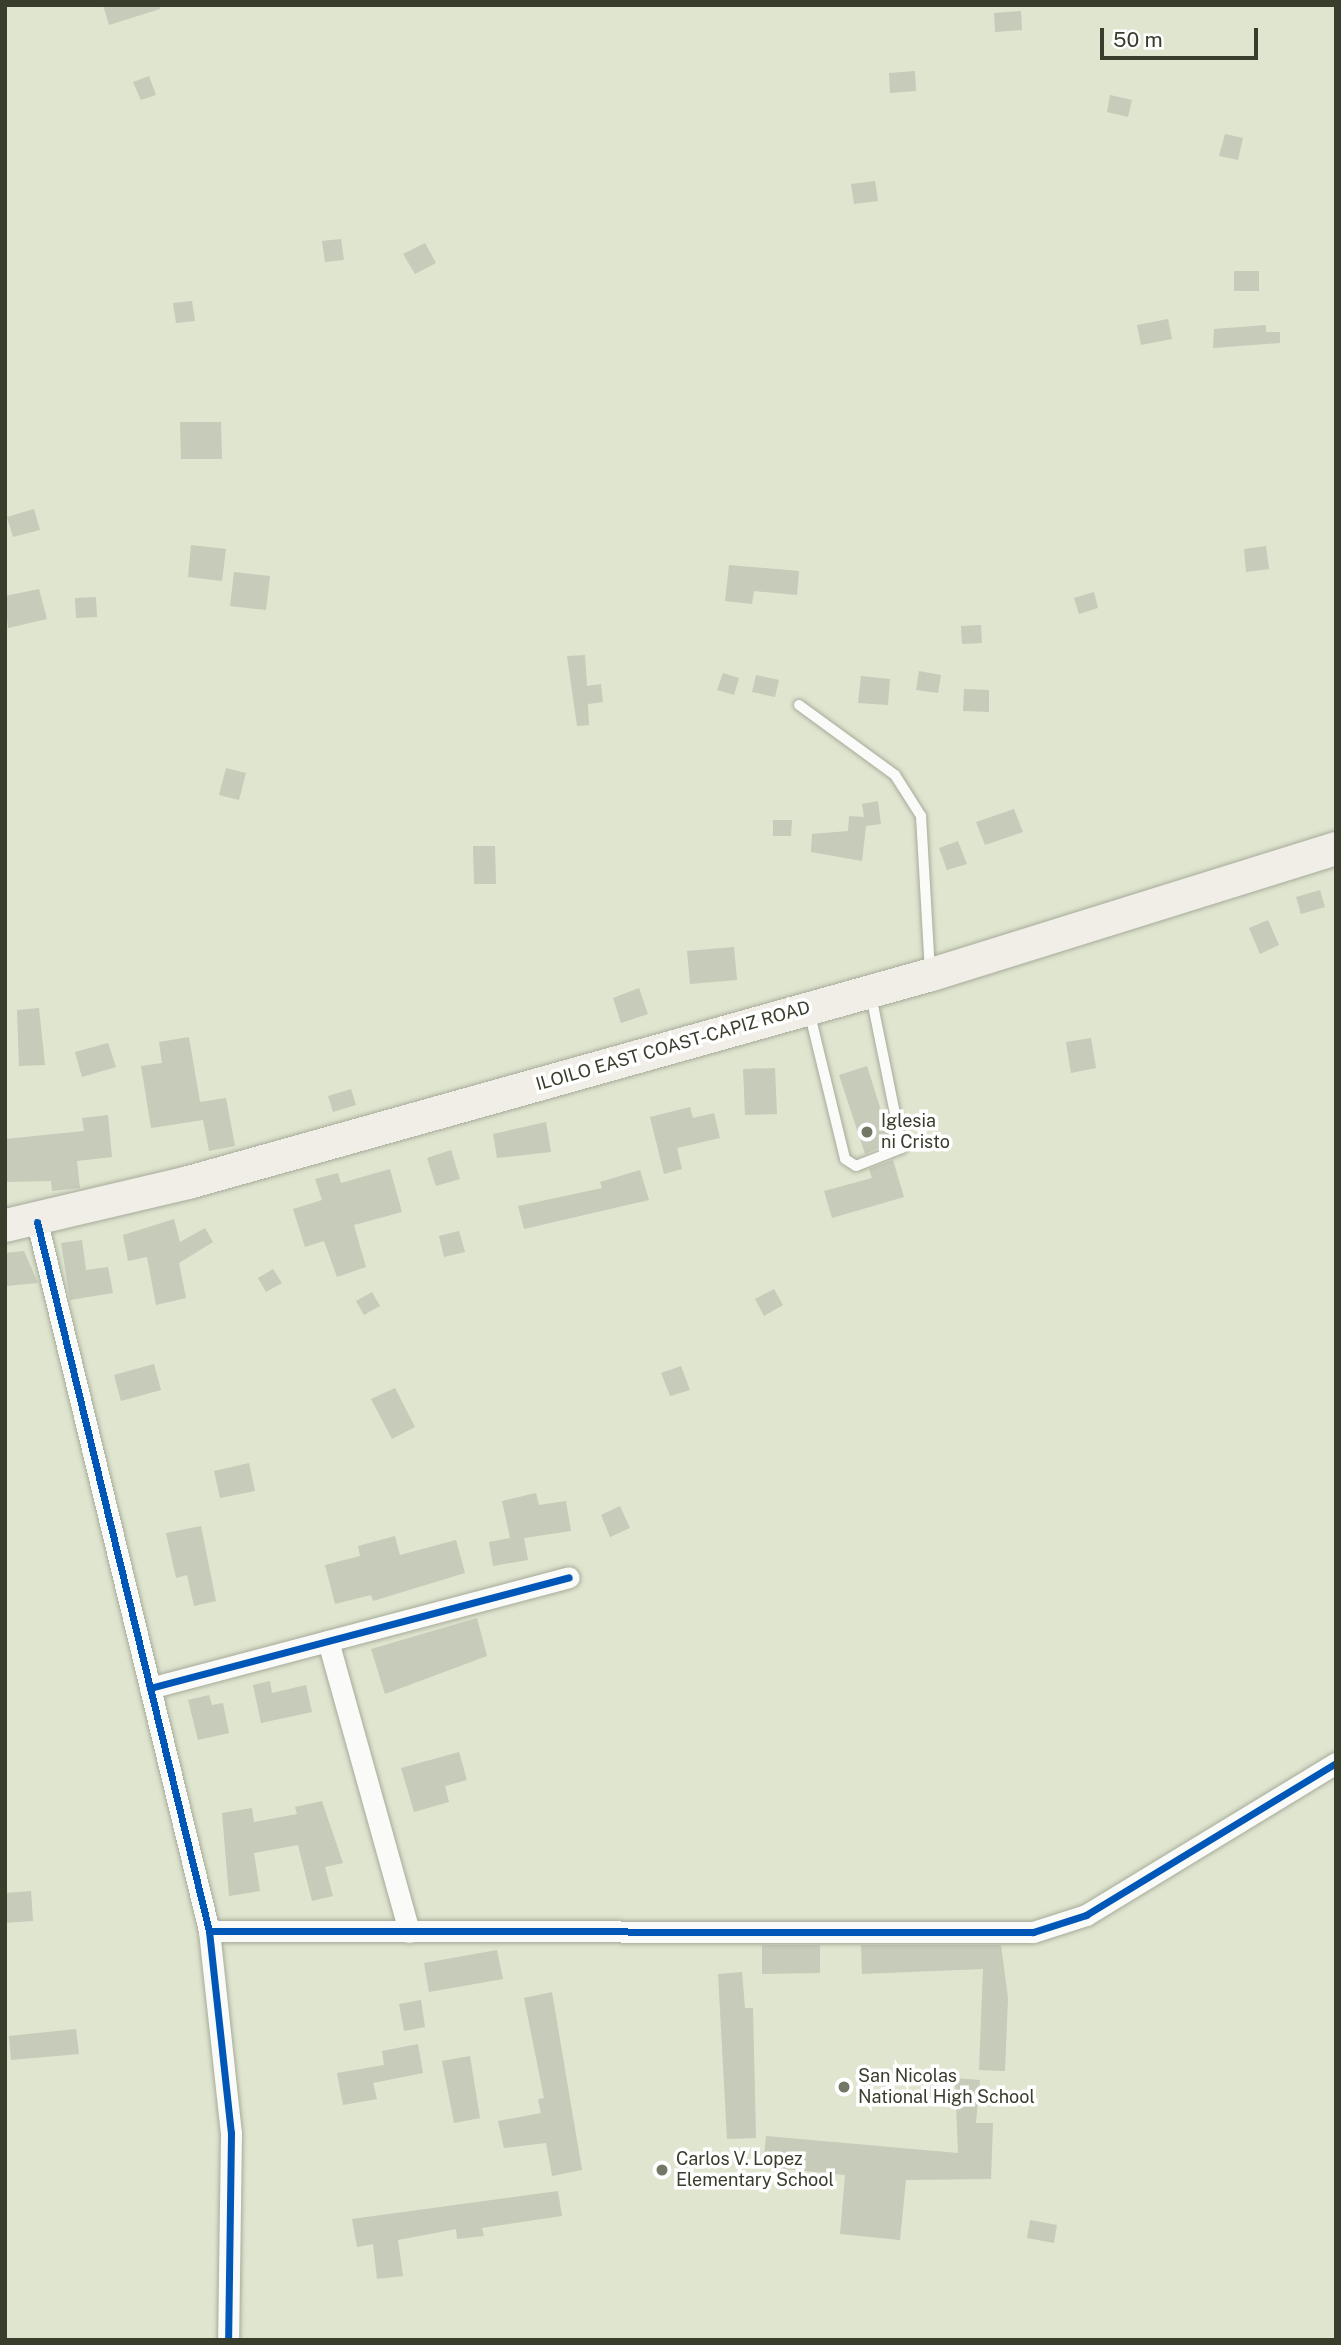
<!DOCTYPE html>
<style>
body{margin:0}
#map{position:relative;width:1341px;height:2345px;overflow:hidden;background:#dfe5cf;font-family:"Public Sans",sans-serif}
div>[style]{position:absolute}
.building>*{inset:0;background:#c6cbba}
.roads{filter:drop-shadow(0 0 2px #a6ab9a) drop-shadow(0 0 2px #a6ab9a)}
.service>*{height:10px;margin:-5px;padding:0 5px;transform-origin:5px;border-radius:5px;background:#fafbf8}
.minor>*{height:21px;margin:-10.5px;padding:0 10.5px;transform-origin:10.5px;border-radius:10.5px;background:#fafbf8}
.primary>*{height:33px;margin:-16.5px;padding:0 16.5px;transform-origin:16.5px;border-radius:16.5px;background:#f1eee7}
.cycleway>*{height:7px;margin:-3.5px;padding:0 3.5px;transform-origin:3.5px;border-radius:3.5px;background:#0057b8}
.dots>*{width:19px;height:19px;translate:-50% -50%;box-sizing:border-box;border:4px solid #fff;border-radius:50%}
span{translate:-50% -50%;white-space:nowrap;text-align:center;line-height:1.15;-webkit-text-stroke:7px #fff;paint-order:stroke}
.street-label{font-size:18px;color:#383d2c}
.poi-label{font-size:18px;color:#383d2c}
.left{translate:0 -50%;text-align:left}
.frame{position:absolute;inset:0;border:7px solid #383d2c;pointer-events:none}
.scale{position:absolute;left:1100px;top:28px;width:158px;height:32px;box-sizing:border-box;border:4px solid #383d2c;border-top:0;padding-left:9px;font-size:21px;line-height:24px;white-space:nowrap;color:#383d2c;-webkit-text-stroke:5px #fff;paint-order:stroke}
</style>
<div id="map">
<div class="building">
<div style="clip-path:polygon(103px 5px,160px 5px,160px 9px,109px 25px)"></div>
<div style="clip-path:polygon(1021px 11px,1022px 30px,995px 32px,994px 13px)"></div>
<div style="clip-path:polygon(915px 71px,916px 91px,890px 93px,889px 73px)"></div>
<div style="clip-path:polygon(149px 76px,156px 95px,141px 100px,133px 82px)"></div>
<div style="clip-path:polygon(1110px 95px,1132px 100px,1128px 117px,1107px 112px)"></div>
<div style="clip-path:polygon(1225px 134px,1243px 138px,1238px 160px,1219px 156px)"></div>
<div style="clip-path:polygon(875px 181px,878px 201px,854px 204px,851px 184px)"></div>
<div style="clip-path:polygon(341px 239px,344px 260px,325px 262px,322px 241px)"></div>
<div style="clip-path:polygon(425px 243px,436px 263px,415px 274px,403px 254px)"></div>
<div style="clip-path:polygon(1234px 271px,1259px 271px,1259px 291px,1234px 291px)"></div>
<div style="clip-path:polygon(192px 301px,195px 321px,176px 323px,173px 303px)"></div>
<div style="clip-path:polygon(1168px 319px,1172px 339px,1141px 345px,1137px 325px)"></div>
<div style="clip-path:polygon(1266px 325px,1266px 332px,1280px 332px,1280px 343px,1213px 348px,1214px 329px)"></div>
<div style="clip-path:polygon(180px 422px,221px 422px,222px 459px,181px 459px)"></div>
<div style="clip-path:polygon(34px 509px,40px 530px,13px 537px,7px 517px)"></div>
<div style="clip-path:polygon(191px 545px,226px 549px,222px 581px,188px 577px)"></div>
<div style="clip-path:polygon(1266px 546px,1269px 569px,1246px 572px,1244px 549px)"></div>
<div style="clip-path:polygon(729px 565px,799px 571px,797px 595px,754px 591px,752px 604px,725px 601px)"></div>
<div style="clip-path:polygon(234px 572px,270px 576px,266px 610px,230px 606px)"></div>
<div style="clip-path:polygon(39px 589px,47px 619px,8px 628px,5px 596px)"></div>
<div style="clip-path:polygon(1094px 592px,1098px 608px,1079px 614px,1074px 598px)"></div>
<div style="clip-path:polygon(96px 597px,97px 617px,76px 618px,75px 598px)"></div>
<div style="clip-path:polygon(981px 625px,982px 643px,962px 644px,961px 626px)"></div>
<div style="clip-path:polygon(585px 655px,587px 686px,601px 684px,603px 702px,588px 704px,589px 725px,577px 726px,567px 656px)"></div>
<div style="clip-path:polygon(919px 671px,941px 675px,938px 693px,916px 690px)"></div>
<div style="clip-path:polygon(723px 673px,739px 678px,734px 695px,717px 690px)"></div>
<div style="clip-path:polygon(756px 675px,779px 680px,775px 697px,752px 692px)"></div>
<div style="clip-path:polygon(861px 676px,890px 679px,888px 705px,858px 703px)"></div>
<div style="clip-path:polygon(964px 689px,989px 690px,989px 712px,963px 711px)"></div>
<div style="clip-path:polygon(226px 768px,246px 773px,239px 800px,219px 795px)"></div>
<div style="clip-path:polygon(878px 801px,881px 824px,866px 826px,862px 861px,811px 852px,812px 834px,848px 831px,849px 816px,864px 817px,862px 804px)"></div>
<div style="clip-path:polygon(1014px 809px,1023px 832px,985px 845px,976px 822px)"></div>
<div style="clip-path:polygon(773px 820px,792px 820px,791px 836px,773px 836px)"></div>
<div style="clip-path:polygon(958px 841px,967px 864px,947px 870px,939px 848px)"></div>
<div style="clip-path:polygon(473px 846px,495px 846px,496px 884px,474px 884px)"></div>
<div style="clip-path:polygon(1320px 890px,1325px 907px,1301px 914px,1296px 897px)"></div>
<div style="clip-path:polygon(1268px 920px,1279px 945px,1260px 954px,1249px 928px)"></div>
<div style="clip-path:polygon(734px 947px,737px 980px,690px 984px,687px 951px)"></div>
<div style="clip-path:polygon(639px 988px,648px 1014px,621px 1023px,613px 998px)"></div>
<div style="clip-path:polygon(39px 1008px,45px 1065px,19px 1066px,17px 1010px)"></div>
<div style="clip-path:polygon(189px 1037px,200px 1102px,226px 1098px,235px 1146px,209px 1151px,203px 1120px,151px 1128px,141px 1066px,162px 1063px,159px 1042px)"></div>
<div style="clip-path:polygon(1091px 1038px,1096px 1068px,1071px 1073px,1066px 1042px)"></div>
<div style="clip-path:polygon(108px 1043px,116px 1067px,82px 1077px,75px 1052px)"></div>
<div style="clip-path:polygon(867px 1066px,891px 1142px,865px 1154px,839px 1075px)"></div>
<div style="clip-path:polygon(775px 1068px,777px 1114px,745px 1115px,743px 1069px)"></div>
<div style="clip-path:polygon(351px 1089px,356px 1105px,333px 1112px,328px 1096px)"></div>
<div style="clip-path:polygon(690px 1107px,693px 1118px,714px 1113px,720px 1138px,677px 1148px,682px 1169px,664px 1174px,650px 1117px)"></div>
<div style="clip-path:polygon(108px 1115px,112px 1157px,77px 1161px,80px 1188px,52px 1191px,51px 1181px,5px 1182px,5px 1139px,84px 1131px,82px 1118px)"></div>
<div style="clip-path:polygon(546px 1122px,551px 1152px,497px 1158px,493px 1134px)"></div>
<div style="clip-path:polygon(451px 1150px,460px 1179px,436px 1186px,427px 1158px)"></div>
<div style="clip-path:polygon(893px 1160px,904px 1197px,832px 1218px,824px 1191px,872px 1178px,869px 1169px)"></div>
<div style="clip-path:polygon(390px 1169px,402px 1212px,354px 1225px,366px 1267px,337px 1277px,324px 1241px,305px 1247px,293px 1209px,322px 1200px,315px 1179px,338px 1173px,341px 1183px)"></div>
<div style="clip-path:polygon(640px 1170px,649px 1200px,524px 1229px,518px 1206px,602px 1188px,600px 1182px)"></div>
<div style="clip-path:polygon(174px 1219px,180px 1242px,205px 1228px,213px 1242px,179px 1263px,186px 1298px,156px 1305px,147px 1257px,128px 1261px,123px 1235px)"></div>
<div style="clip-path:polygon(459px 1231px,465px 1252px,444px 1257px,439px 1236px)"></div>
<div style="clip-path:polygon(82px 1240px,86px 1270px,108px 1267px,113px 1293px,70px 1300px,61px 1243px)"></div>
<div style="clip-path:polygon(24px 1251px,38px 1283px,6px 1286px,5px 1253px)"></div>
<div style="clip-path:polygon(273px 1269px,282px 1283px,266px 1292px,258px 1278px)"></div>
<div style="clip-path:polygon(774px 1289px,783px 1305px,764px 1316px,755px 1299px)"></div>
<div style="clip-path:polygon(372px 1292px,380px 1306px,364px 1315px,356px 1301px)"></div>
<div style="clip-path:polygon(154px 1364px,161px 1390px,121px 1401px,114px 1375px)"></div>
<div style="clip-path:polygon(681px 1366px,690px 1390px,670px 1396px,661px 1373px)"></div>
<div style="clip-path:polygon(395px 1388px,415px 1427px,392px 1439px,371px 1399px)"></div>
<div style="clip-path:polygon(249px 1463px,255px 1491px,220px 1498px,214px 1471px)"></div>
<div style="clip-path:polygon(536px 1493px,539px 1505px,566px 1501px,571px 1531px,524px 1538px,528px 1560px,493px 1566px,489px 1542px,510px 1538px,502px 1501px)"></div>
<div style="clip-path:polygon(620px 1506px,630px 1528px,610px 1537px,601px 1515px)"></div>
<div style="clip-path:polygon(201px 1526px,216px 1601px,194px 1606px,187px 1575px,176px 1578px,166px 1533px)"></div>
<div style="clip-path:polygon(395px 1536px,400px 1555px,456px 1540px,465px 1573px,373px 1601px,371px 1595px,335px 1604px,325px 1565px,360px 1556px,358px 1546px)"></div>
<div style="clip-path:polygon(477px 1618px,487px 1656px,385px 1694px,371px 1649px)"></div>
<div style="clip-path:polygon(270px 1681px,272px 1693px,306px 1685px,312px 1712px,261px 1723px,253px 1685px)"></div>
<div style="clip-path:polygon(209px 1695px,212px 1705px,223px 1703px,229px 1733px,198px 1740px,188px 1700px)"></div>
<div style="clip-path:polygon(459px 1752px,467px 1780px,445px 1786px,449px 1802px,414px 1812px,401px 1768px)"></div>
<div style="clip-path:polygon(322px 1801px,343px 1863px,325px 1867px,333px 1896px,312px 1901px,298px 1845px,254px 1853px,260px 1891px,229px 1896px,222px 1813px,252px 1808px,254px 1822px,297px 1814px,295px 1807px)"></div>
<div style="clip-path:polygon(31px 1891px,33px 1921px,5px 1923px,5px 1893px)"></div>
<div style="clip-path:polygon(762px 1945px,820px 1945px,820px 1973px,762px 1974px)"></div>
<div style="clip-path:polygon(861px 1945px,1001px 1945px,1008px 1998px,1005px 2071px,979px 2070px,983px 1969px,862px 1974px)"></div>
<div style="clip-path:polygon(497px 1950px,503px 1979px,429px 1992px,424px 1963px)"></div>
<div style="clip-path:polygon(742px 1972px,745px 2008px,753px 2008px,756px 2138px,727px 2139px,718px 1974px)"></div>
<div style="clip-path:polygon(552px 1992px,582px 2170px,552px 2176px,546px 2143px,504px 2148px,498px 2121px,541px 2113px,538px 2099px,544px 2098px,524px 1998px)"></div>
<div style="clip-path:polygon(421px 2000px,425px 2027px,404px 2031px,399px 2004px)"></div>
<div style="clip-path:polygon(76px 2029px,79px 2054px,11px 2060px,9px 2036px)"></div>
<div style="clip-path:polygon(418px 2044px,423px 2073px,373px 2083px,377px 2099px,343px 2105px,337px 2073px,384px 2065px,382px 2051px)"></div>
<div style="clip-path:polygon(470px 2056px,480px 2118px,454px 2123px,442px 2061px)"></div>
<div style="clip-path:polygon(955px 2078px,980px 2080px,976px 2123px,993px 2123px,991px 2179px,906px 2180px,900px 2240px,840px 2234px,845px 2175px,763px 2167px,766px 2136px,958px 2153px)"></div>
<div style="clip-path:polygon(558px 2191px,562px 2216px,482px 2228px,484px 2236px,457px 2239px,456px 2229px,398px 2240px,403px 2276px,377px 2279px,373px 2244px,357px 2247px,352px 2219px)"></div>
<div style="clip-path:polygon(1030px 2220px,1057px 2225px,1054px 2243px,1027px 2238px)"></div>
</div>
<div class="roads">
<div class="service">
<div style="left:799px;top:705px;width:119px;rotate:36.1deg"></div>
<div style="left:895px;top:775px;width:49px;rotate:57.6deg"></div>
<div style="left:921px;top:816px;width:155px;rotate:86.7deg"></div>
<div style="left:809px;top:1011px;width:152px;rotate:76.3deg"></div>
<div style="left:845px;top:1159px;width:13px;rotate:32deg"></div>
<div style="left:856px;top:1166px;width:49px;rotate:-21.4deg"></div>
<div style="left:902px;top:1148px;width:155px;rotate:-101.5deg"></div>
</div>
<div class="minor">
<div style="left:37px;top:1222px;width:730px;rotate:76.36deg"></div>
<div style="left:209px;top:1931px;width:203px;rotate:83.8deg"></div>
<div style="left:231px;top:2133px;width:207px;rotate:90.8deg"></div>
<div style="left:328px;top:1641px;width:302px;rotate:74.4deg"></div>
<div style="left:150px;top:1688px;width:433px;rotate:-14.8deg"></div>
<div style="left:209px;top:1931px;width:824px;rotate:0.07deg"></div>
<div style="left:1033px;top:1932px;width:56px;rotate:-17.8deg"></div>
<div style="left:1086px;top:1915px;width:293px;rotate:-31.3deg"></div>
</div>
<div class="primary">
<div style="left:5px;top:1225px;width:188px;rotate:-13.2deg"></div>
<div style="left:188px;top:1182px;width:772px;rotate:-15.64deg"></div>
<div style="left:931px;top:974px;width:424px;rotate:-17.3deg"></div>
</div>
</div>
<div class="cycleway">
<div style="left:37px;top:1222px;width:730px;rotate:76.36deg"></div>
<div style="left:209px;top:1931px;width:203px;rotate:83.8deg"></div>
<div style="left:231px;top:2133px;width:207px;rotate:90.8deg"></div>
<div style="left:150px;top:1688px;width:433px;rotate:-14.8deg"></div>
<div style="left:209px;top:1931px;width:824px;rotate:0.07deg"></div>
<div style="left:1033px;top:1932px;width:56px;rotate:-17.8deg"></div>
<div style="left:1086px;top:1915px;width:293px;rotate:-31.3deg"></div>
</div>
<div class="dots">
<div style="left:867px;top:1132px;background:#727865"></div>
<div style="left:844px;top:2087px;background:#727865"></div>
<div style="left:662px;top:2170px;background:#727865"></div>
</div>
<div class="street-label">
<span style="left:673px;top:1046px;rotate:-16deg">ILOILO EAST COAST-CAPIZ ROAD</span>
</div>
<div class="poi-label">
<span class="left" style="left:881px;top:1132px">Iglesia<br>ni Cristo</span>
<span class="left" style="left:858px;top:2087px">San Nicolas<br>National High School</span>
<span class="left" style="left:676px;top:2170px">Carlos V. Lopez<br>Elementary School</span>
</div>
<div class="frame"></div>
<div class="scale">50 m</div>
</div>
